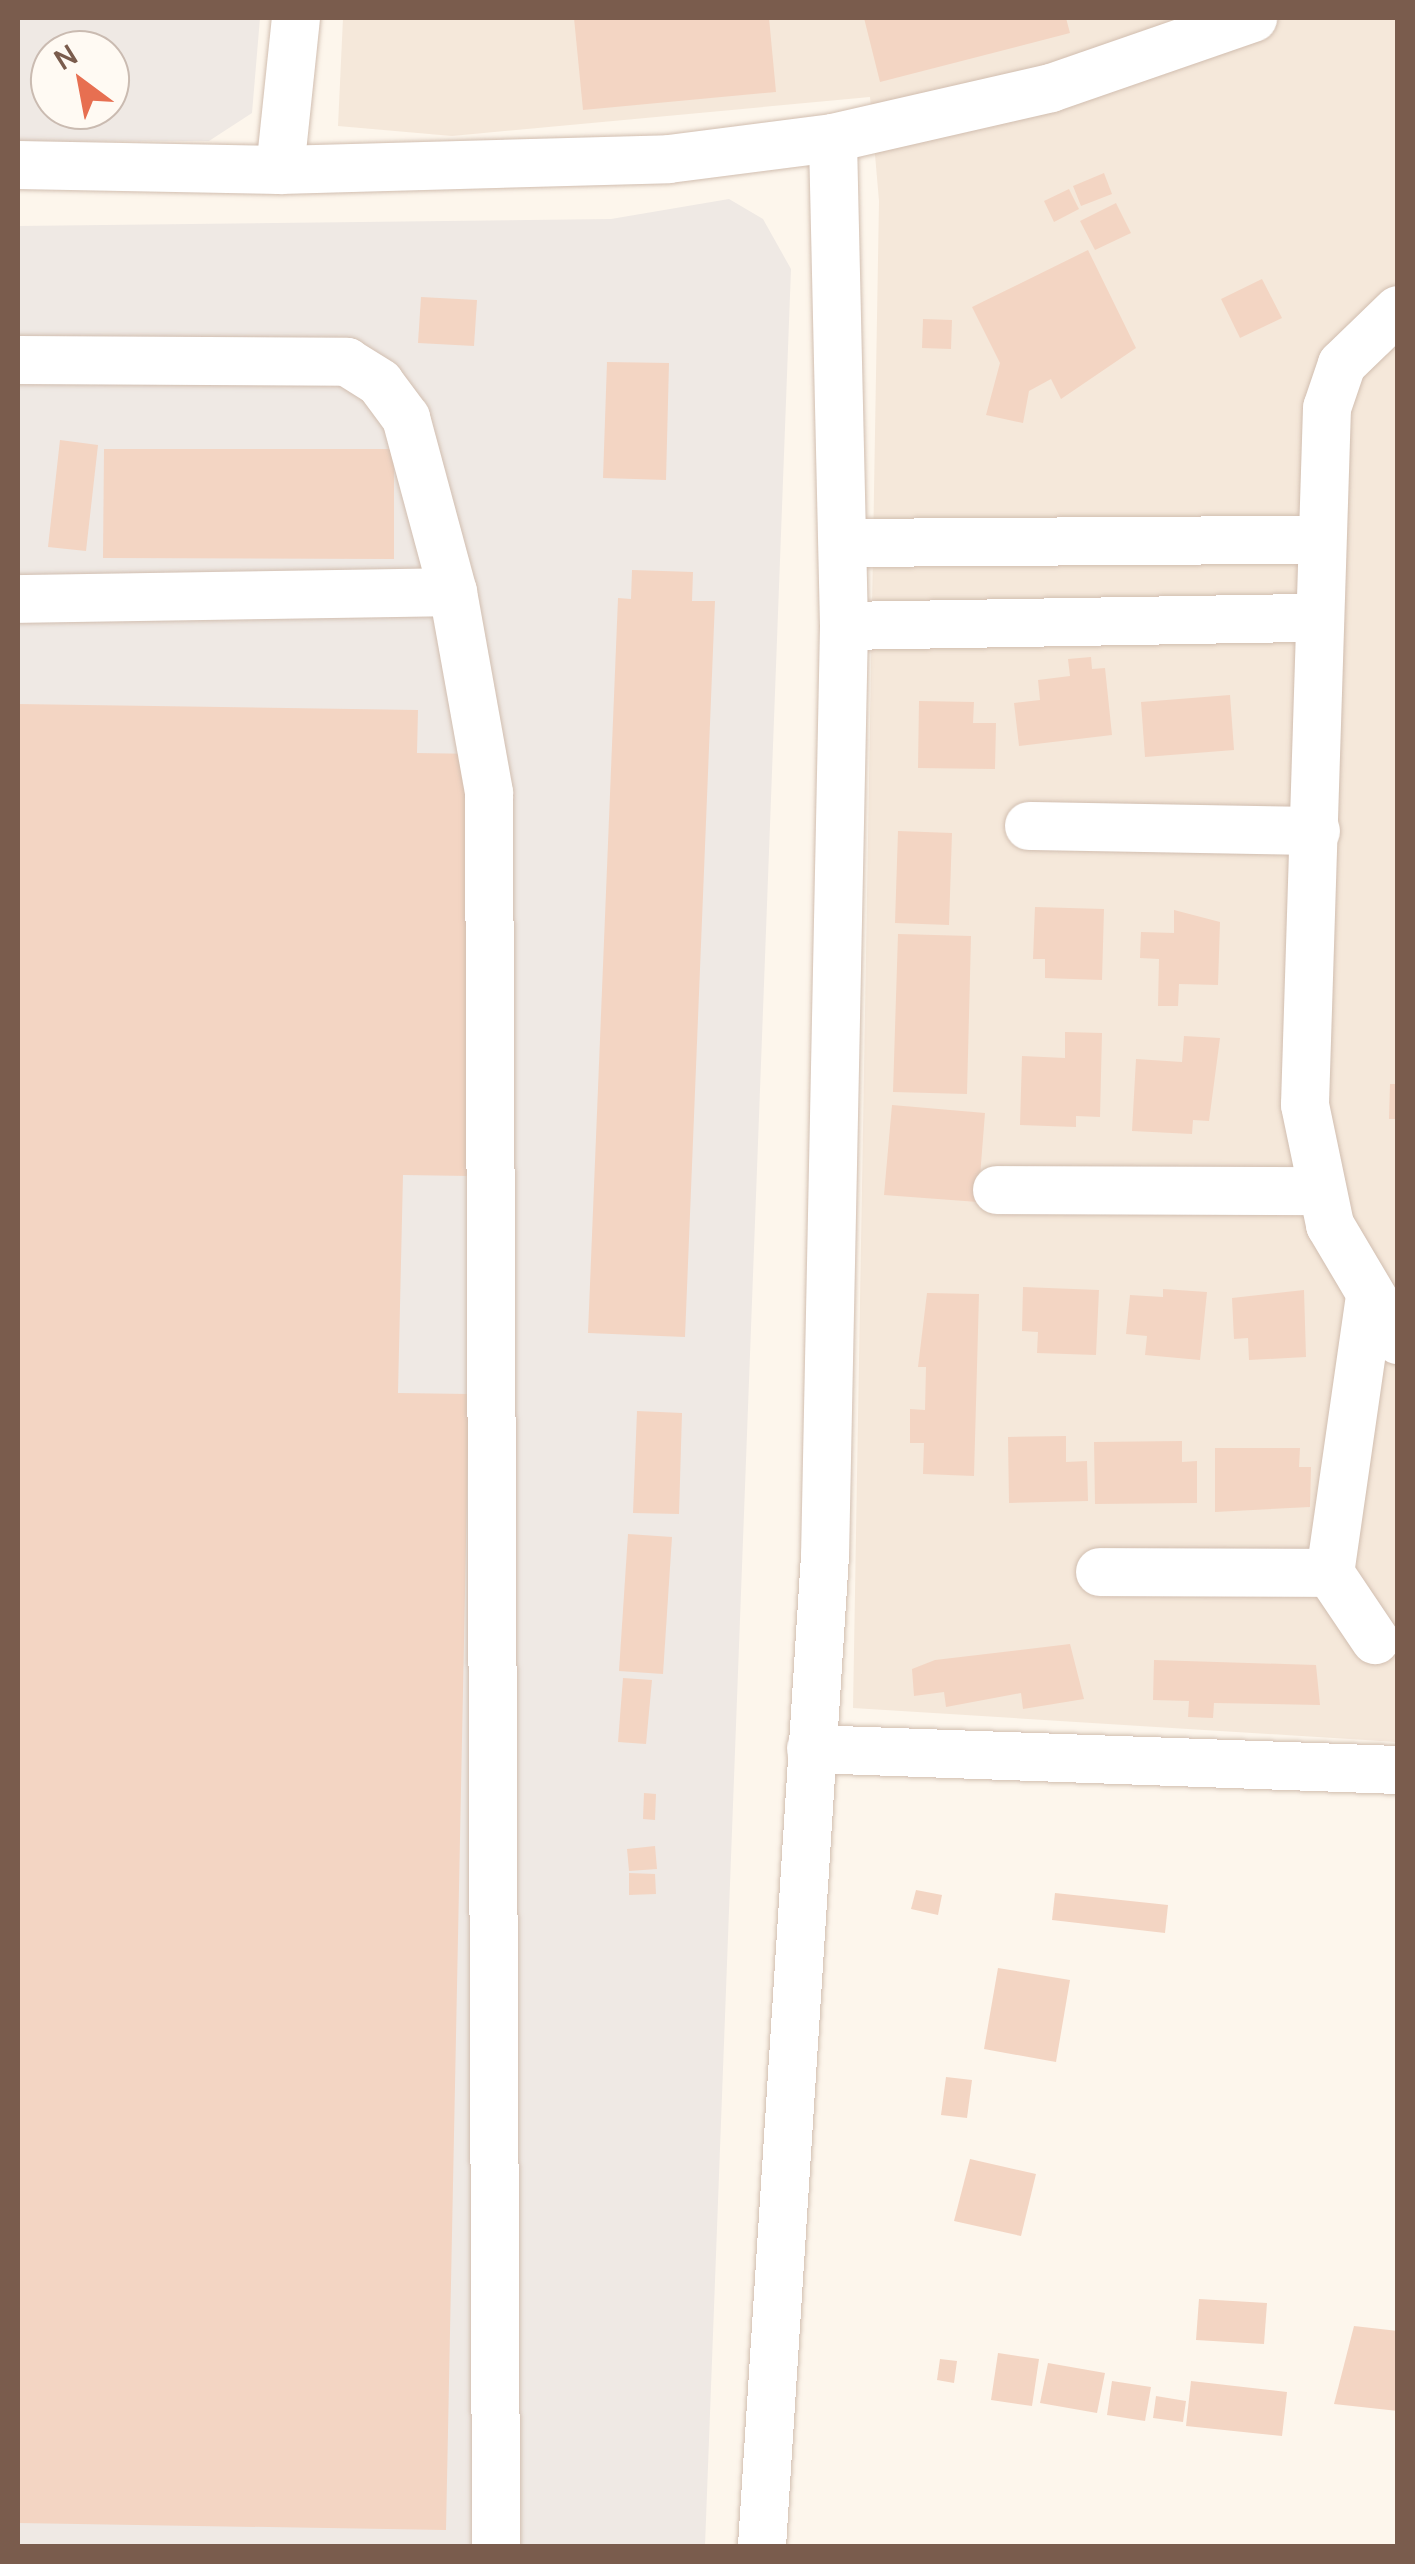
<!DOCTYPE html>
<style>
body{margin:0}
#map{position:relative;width:1415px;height:2564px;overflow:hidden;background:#fdf6ec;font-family:Manrope,sans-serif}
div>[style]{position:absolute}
.residential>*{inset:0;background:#f5e8da}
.industrial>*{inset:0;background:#efe9e4}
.building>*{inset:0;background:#f3d5c3}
.roads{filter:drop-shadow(0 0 2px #d1beb0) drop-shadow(0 0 2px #d1beb0)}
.street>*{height:48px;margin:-24px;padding:0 24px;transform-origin:24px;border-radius:24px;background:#fff}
span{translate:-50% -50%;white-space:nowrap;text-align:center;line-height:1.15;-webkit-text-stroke:9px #fffaf3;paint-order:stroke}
.frame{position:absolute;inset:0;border:20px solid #7a5c4d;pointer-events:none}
.north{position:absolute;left:30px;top:30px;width:100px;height:100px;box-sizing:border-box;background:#fffaf3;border:2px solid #cabbb1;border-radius:50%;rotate:328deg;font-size:28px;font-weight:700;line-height:40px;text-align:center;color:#7a5c4d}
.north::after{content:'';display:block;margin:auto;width:35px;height:45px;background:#e76f51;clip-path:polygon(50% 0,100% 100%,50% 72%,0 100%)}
</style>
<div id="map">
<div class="residential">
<div style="clip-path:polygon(343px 18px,1397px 18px,1397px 1742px,853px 1708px,879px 201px,870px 97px,452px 136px,338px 126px)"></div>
</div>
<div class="industrial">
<div style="clip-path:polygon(evenodd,18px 18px,260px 18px,252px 113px,209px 141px,18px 142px,18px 18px,50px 50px,110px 50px,110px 110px,50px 110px,50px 50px)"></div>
<div style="clip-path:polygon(729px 199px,763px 219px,791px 269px,705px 2546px,18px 2546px,18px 226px,611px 219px)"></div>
</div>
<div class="building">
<div style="clip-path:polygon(574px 18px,769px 18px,776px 92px,583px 110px)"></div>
<div style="clip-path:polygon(864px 18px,1066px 18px,1070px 33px,880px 82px)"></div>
<div style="clip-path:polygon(1104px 173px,1112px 194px,1081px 206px,1073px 186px)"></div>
<div style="clip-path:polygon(1069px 189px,1079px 209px,1054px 222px,1044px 201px)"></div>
<div style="clip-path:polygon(1116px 203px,1131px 233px,1095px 250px,1080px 221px)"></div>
<div style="clip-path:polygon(1088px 250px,1136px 348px,1061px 399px,1051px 379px,1029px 391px,1023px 423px,986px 415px,1000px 363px,972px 307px)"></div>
<div style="clip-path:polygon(1262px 279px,1282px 318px,1240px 338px,1221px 299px)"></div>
<div style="clip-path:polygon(421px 297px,477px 300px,474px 346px,418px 343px)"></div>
<div style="clip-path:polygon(923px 319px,952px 320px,951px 349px,922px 348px)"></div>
<div style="clip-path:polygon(607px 362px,669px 363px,666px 480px,603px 478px)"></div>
<div style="clip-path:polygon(60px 440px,98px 445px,86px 551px,48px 547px)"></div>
<div style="clip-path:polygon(104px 449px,394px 449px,394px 559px,103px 558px)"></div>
<div style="clip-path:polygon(632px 570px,693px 572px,692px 601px,715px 601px,685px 1337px,588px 1333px,618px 598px,631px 599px)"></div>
<div style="clip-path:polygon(1091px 657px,1092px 669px,1105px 668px,1112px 735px,1019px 746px,1014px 703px,1040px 700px,1038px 680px,1070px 676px,1068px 659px)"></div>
<div style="clip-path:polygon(1230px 695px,1234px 750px,1145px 757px,1141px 702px)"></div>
<div style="clip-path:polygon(919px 701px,974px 702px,973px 723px,996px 723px,995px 769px,918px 768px)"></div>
<div style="clip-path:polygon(18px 704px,418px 710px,417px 753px,479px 754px,470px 1176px,403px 1175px,398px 1393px,469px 1394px,446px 2530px,18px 2523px)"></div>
<div style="clip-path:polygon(898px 831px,952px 833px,949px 925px,895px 923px)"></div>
<div style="clip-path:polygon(1035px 907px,1104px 909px,1102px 980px,1045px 978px,1045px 959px,1033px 959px)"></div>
<div style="clip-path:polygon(1174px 910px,1220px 922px,1218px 985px,1179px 984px,1178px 1006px,1158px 1006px,1159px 959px,1140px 958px,1141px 932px,1174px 933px)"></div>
<div style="clip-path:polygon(898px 934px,971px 936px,967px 1094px,893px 1092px)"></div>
<div style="clip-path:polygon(1065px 1032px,1102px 1033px,1100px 1117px,1076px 1116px,1076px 1127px,1020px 1125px,1022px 1056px,1065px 1058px)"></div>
<div style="clip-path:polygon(1184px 1036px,1220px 1038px,1209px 1121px,1193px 1120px,1192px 1134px,1132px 1131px,1136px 1059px,1182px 1062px)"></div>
<div style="clip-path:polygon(1390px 1084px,1398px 1084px,1398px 1119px,1389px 1119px)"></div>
<div style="clip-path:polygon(892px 1105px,985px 1113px,978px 1202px,884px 1195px)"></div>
<div style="clip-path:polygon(1023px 1287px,1099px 1290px,1096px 1355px,1037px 1353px,1038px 1332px,1022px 1331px)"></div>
<div style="clip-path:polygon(1163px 1289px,1207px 1292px,1200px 1360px,1145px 1355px,1147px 1336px,1126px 1334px,1130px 1295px,1163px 1297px)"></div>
<div style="clip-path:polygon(1304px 1290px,1306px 1357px,1249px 1360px,1248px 1338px,1234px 1339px,1232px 1298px)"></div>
<div style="clip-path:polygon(927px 1293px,979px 1294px,974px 1476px,923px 1474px,924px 1443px,910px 1443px,910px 1409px,925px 1410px,926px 1367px,918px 1367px)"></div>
<div style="clip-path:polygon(637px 1411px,682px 1413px,679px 1514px,633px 1513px)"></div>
<div style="clip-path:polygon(1066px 1436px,1066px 1462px,1087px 1461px,1088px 1501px,1009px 1503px,1008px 1437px)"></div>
<div style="clip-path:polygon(1182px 1441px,1182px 1462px,1197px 1461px,1197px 1503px,1095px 1504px,1094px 1442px)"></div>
<div style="clip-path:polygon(1215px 1448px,1300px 1448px,1299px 1467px,1311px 1467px,1310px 1507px,1215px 1512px)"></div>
<div style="clip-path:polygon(628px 1534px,672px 1537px,663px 1674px,619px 1671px)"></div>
<div style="clip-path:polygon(1070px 1644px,1084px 1699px,1023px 1709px,1021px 1693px,946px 1707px,944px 1692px,914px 1696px,912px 1669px,935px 1660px)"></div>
<div style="clip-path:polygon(1154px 1660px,1316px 1665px,1320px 1705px,1214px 1703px,1213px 1718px,1188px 1717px,1189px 1701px,1153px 1700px)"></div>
<div style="clip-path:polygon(623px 1678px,652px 1680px,646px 1744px,618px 1742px)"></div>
<div style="clip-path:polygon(644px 1793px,656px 1794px,655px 1820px,643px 1819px)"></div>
<div style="clip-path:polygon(655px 1846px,657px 1869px,629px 1871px,627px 1849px)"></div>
<div style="clip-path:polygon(629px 1873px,655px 1874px,656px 1894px,629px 1895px)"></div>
<div style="clip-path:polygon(916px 1890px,942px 1895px,938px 1915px,911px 1909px)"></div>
<div style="clip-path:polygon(1055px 1893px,1168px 1905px,1165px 1933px,1052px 1920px)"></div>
<div style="clip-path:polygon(998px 1968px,1070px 1980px,1056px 2062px,984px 2049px)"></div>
<div style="clip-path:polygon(946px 2077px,972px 2080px,967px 2118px,941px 2115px)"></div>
<div style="clip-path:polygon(970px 2159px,1036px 2174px,1021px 2236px,954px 2221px)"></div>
<div style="clip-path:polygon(1199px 2299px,1267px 2303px,1264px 2344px,1196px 2340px)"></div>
<div style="clip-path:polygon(1354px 2326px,1398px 2331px,1398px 2411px,1334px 2404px)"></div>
<div style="clip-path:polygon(998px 2353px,1039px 2359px,1032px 2406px,991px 2400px)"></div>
<div style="clip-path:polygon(940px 2359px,957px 2361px,954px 2383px,937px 2380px)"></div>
<div style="clip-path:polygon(1048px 2363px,1105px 2373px,1097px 2413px,1040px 2403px)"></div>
<div style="clip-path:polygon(1112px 2381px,1151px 2387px,1145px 2421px,1107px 2415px)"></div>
<div style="clip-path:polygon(1191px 2381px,1287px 2392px,1282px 2436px,1186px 2426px)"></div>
<div style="clip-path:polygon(1156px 2396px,1186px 2401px,1183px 2422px,1153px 2418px)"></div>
</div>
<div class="roads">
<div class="street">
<div style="left:18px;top:165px;width:262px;rotate:1.1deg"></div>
<div style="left:280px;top:170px;width:389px;rotate:-1.6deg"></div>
<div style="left:669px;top:159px;width:165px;rotate:-7.3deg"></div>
<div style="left:833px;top:138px;width:224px;rotate:-12.9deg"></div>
<div style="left:1051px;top:88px;width:214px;rotate:-19.1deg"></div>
<div style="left:280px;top:170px;width:153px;rotate:-84deg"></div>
<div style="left:1398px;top:310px;width:78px;rotate:136deg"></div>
<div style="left:1342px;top:364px;width:46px;rotate:108.8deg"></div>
<div style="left:1327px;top:408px;width:697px;rotate:91.81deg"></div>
<div style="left:1305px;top:1105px;width:123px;rotate:78.2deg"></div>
<div style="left:1330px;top:1225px;width:134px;rotate:59.4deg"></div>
<div style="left:18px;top:360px;width:329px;rotate:0.3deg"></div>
<div style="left:347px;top:362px;width:39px;rotate:32deg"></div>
<div style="left:380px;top:383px;width:44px;rotate:53.4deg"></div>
<div style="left:406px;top:418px;width:180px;rotate:74.9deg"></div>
<div style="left:453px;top:592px;width:204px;rotate:79.8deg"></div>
<div style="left:489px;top:793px;width:1753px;rotate:89.77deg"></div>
<div style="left:844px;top:543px;width:475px;rotate:-0.4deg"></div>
<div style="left:18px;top:599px;width:435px;rotate:-0.9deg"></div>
<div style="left:844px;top:626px;width:473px;rotate:-1deg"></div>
<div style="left:1029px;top:826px;width:287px;rotate:1deg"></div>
<div style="left:997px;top:1190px;width:322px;rotate:0.2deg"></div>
<div style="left:1369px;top:1303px;width:273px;rotate:98.2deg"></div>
<div style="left:1330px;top:1573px;width:81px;rotate:56.1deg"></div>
<div style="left:1100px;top:1572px;width:230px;rotate:0.2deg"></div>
<div style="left:811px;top:1749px;width:587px;rotate:2.05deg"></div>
<div style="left:762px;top:2546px;width:991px;rotate:-86.36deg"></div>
<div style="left:825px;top:1557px;width:931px;rotate:-88.83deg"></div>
<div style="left:844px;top:626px;width:488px;rotate:-91.3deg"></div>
</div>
</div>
<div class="frame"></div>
<div class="north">N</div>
</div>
